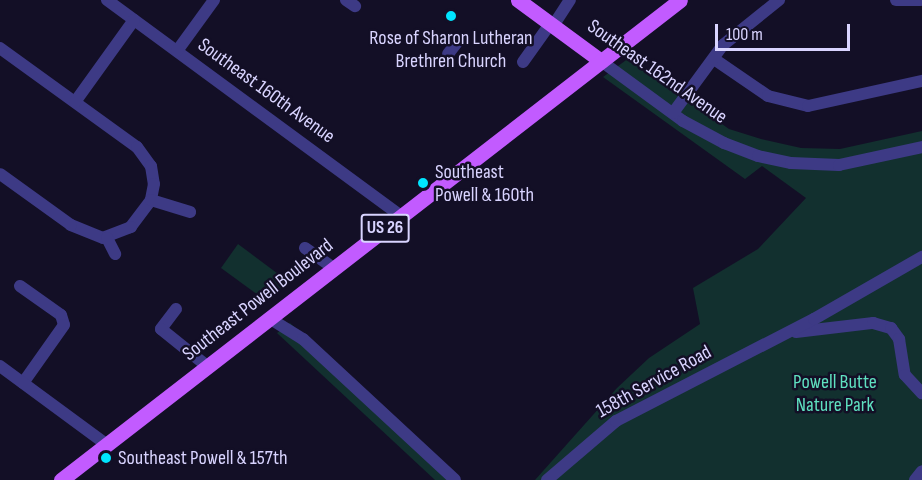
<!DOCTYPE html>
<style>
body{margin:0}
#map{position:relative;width:922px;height:480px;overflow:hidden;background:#130f26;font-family:"Sofia Sans Condensed",sans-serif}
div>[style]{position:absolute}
.green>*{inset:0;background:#12302f}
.minor>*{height:12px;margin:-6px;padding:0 6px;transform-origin:6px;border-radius:6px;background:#3d3a85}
.major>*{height:15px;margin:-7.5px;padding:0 7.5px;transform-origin:7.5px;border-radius:7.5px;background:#c25bff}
.dots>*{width:16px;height:16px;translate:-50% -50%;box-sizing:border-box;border:3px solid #130f26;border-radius:50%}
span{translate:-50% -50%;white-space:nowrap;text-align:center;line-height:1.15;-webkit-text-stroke:5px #130f26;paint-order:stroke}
.shield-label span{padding:2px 4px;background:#130f26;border:2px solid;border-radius:4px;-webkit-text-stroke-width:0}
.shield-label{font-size:18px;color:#d9d4ff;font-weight:700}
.poi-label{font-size:20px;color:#d9d4ff}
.left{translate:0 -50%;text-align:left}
.street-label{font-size:20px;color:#d9d4ff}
.park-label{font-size:20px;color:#5fe0c0}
.scale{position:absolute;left:715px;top:24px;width:135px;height:27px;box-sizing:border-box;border:3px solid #d9d4ff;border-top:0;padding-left:8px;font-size:18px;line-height:21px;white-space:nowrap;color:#d9d4ff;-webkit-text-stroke:4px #130f26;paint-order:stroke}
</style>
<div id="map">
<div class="green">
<div style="clip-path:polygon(629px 58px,729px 129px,761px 139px,801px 148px,840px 149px,922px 131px,922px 480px,535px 480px,617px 388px,649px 358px,700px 324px,693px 288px,758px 249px,806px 198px,762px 166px,745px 179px,603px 77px)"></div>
<div style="clip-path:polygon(238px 244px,289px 282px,265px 300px,221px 268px)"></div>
<div style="clip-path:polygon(290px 323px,459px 480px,435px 480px,277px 333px)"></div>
</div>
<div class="minor">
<div style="left:107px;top:0;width:365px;rotate:36.3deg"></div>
<div style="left:346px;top:0;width:11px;rotate:34deg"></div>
<div style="left:896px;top:0;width:24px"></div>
<div style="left:553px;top:26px;width:31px;rotate:-57deg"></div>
<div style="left:0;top:48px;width:169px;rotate:35.9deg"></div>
<div style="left:137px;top:147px;width:24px;rotate:54deg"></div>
<div style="left:151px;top:166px;width:18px;rotate:81deg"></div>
<div style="left:154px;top:184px;width:16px;rotate:101deg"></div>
<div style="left:151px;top:200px;width:34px;rotate:127deg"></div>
<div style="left:131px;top:227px;width:30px;rotate:159deg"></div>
<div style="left:103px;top:238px;width:35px;rotate:-158deg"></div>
<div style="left:71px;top:225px;width:87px;rotate:-144.3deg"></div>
<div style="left:177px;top:51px;width:63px;rotate:-54deg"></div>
<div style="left:448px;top:54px;width:16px;rotate:-52deg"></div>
<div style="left:714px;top:59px;width:65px;rotate:34.4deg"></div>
<div style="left:768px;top:96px;width:41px;rotate:14deg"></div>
<div style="left:808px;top:106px;width:117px;rotate:-12.4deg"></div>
<div style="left:601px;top:61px;width:102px;rotate:36.2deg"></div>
<div style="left:683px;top:121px;width:47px;rotate:28.2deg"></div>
<div style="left:724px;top:143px;width:36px;rotate:21deg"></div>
<div style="left:758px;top:156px;width:34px;rotate:12deg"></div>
<div style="left:791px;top:163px;width:48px;rotate:2.4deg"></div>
<div style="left:839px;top:165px;width:85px;rotate:-12.2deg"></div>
<div style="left:523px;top:62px;width:47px;rotate:-54.6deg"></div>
<div style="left:75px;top:102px;width:101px;rotate:-54.3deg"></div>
<div style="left:673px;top:113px;width:84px;rotate:-53.7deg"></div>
<div style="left:723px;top:45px;width:72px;rotate:-38.8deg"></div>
<div style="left:151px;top:200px;width:41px;rotate:17.1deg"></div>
<div style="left:107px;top:238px;width:18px;rotate:63deg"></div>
<div style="left:305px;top:248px;width:35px;rotate:35deg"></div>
<div style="left:20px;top:286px;width:50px;rotate:35.3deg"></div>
<div style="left:61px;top:315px;width:10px;rotate:73deg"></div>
<div style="left:64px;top:325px;width:71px;rotate:125.3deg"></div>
<div style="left:176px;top:309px;width:25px;rotate:127deg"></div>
<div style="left:161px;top:329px;width:59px;rotate:38.8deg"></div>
<div style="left:269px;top:318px;width:40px;rotate:32deg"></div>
<div style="left:303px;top:339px;width:207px;rotate:42.8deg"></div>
<div style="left:796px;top:332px;width:78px;rotate:-6.7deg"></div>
<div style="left:873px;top:323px;width:19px;rotate:16deg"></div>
<div style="left:891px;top:328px;width:14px;rotate:54deg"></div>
<div style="left:899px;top:339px;width:36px;rotate:81deg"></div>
<div style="left:905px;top:375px;width:25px;rotate:47deg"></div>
<div style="left:0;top:366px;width:133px;rotate:36.4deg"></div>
<div style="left:547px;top:480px;width:91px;rotate:-40.5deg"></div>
<div style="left:616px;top:421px;width:223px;rotate:-27.3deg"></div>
<div style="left:814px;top:319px;width:125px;rotate:-29.9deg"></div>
<div style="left:915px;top:480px;width:11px;rotate:-52deg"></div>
</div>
<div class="major">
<div style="left:518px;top:0;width:103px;rotate:36.3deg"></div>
<div style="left:61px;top:480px;width:783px;rotate:-37.79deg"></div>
</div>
<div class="dots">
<div style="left:451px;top:16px;background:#00e5ff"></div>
<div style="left:423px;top:183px;background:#00e5ff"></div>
<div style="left:106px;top:458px;background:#00e5ff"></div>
</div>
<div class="shield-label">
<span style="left:385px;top:228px">US 26</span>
</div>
<div class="poi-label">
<span style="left:451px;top:50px">Rose of Sharon Lutheran<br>Brethren Church</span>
<span class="left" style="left:435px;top:184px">Southeast<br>Powell &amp; 160th</span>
<span class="left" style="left:118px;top:458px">Southeast Powell &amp; 157th</span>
</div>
<div class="street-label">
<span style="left:657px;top:72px;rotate:35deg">Southeast 162nd Avenue</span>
<span style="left:266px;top:91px;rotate:36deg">Southeast 160th Avenue</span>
<span style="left:258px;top:300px;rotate:-38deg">Southeast Powell Boulevard</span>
<span style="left:654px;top:382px;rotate:-29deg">158th Service Road</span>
</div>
<div class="park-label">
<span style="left:835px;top:394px">Powell Butte<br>Nature Park</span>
</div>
<div class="scale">100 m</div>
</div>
